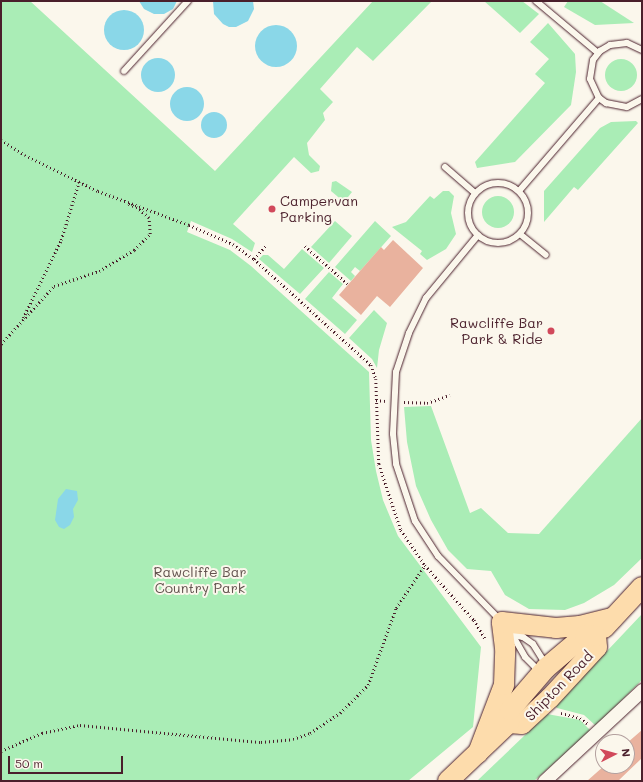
<!DOCTYPE html>
<style>
body{margin:0}
#map{position:relative;width:643px;height:782px;overflow:hidden;background:#fbf7ec;font-family:Mali,sans-serif}
div>[style]{position:absolute}
.green>*{inset:0;background:#aaedb6}
.round{border-radius:50%}
.water>*{inset:0;background:#8ad7e8}
.building>*{inset:0;background:#e9b29e}
.path>*{height:2.5px;margin-top:-1.25px;transform-origin:0;background:repeating-linear-gradient(90deg,#4a1f2b 0 1px,transparent 0 4px)}
.roads{filter:drop-shadow(0 0 1px #4a1f2b) drop-shadow(0 0 1px #4a1f2b)}
.lane>*{height:6px;margin:-3px;padding:0 3px;transform-origin:3px;border-radius:3px;background:#fbf7ec}
.lane>.ring{margin:-3px;padding:0;box-sizing:content-box;background:none;border:6px solid #fbf7ec;border-radius:50%}
.street>*{height:13px;margin:-6.5px;padding:0 6.5px;transform-origin:6.5px;border-radius:6.5px;background:#fbf7ec}
.primary>*{height:20px;margin:-10px;padding:0 10px;transform-origin:10px;border-radius:10px;background:#fddcac}
.dots>*{width:11px;height:11px;translate:-50% -50%;box-sizing:border-box;border:2px solid #fbf7ec;border-radius:50%}
span{translate:-50% -50%;white-space:nowrap;text-align:center;line-height:1.15;-webkit-text-stroke:4px #fbf7ec;paint-order:stroke}
.poi-label{font-size:14px;color:#4a1f2b}
.left{translate:0 -50%;text-align:left}
.right{translate:-100% -50%;text-align:right}
.park-label{font-size:14px;color:#62524e}
.street-label{font-size:14px;color:#4a1f2b}
.frame{position:absolute;inset:0;border:2px solid #4a1f2b;pointer-events:none}
.north{position:absolute;left:595px;top:734px;width:40px;height:40px;box-sizing:border-box;background:#fbf7ec;border:1px solid #b4a19f;border-radius:50%;rotate:84deg;font-size:11px;font-weight:700;line-height:16px;text-align:center;color:#4a1f2b}
.north::after{content:'';display:block;margin:auto;width:14px;height:18px;background:#d1495b;clip-path:polygon(50% 0,100% 100%,50% 72%,0 100%)}
.scale{position:absolute;left:8px;top:756px;width:115px;height:18px;box-sizing:border-box;border:2px solid #4a1f2b;border-top:0;padding-left:5px;font-size:12px;line-height:14px;white-space:nowrap;color:#4a1f2b;-webkit-text-stroke:3px #fbf7ec;paint-order:stroke}
</style>
<div id="map">
<div class="green">
<div style="clip-path:polygon(1px 1px,30px 1px,215px 171px,373px 1px,432px 1px,373px 61px,357px 47px,320px 89px,333px 102px,323px 113px,325px 120px,307px 143px,309px 155px,320px 166px,319px 171px,311px 173px,294px 157px,233px 224px,255px 243px,252px 252px,232px 239px,191px 221px,187px 232px,230px 250px,251px 266px,369px 372px,371px 440px,376px 471px,383px 500px,398px 536px,481px 647px,473px 727px,408px 781px,1px 781px)"></div>
<div style="clip-path:polygon(484px 1px,522px 1px,539px 14px,520px 33px)"></div>
<div style="clip-path:polygon(568px 1px,600px 1px,634px 23px,595px 25px,564px 7px)"></div>
<div style="clip-path:polygon(548px 23px,575px 54px,576px 72px,571px 105px,515px 162px,477px 168px,475px 162px,545px 83px,535px 74px,549px 59px,530px 42px)"></div>
<div class="round" style="left:605px;top:59px;width:32px;height:32px"></div>
<div style="clip-path:polygon(636px 121px,638px 123px,578px 190px,574px 187px,544px 222px,544px 191px,600px 128px,611px 122px)"></div>
<div style="clip-path:polygon(336px 181px,352px 192px,344px 202px,331px 191px,332px 182px)"></div>
<div style="clip-path:polygon(443px 191px,449px 191px,454px 196px,451px 213px,456px 234px,446px 249px,427px 260px,420px 254px,422px 251px,392px 227px,406px 222px,430px 196px,434px 199px)"></div>
<div class="round" style="left:482px;top:196px;width:32px;height:32px"></div>
<div style="clip-path:polygon(335px 221px,352px 236px,329px 263px,311px 247px)"></div>
<div style="clip-path:polygon(375px 221px,391px 236px,360px 271px,355px 267px,351px 272px,355px 276px,351px 281px,335px 267px)"></div>
<div style="clip-path:polygon(302px 249px,324px 268px,300px 294px,259px 259px,263px 255px,268px 255px,284px 269px)"></div>
<div style="clip-path:polygon(329px 272px,343px 284px,332px 298px,357px 320px,345px 334px,305px 299px)"></div>
<div style="clip-path:polygon(374px 310px,387px 323px,379px 350px,377px 368px,372px 359px,349px 338px)"></div>
<div style="clip-path:polygon(431px 406px,470px 513px,481px 508px,508px 533px,539px 534px,642px 418px,642px 558px,614px 585px,584px 603px,565px 610px,529px 609px,505px 595px,491px 571px,467px 569px,448px 550px,431px 520px,416px 486px,407px 442px,404px 407px)"></div>
<div style="clip-path:polygon(642px 614px,642px 680px,596px 726px,584px 715px,557px 708px,555px 706px)"></div>
<div style="clip-path:polygon(547px 714px,580px 720px,591px 731px,534px 781px,477px 781px)"></div>
</div>
<div class="water">
<div style="clip-path:polygon(139px 1px,177px 1px,173px 9px,164px 14px,154px 14px,144px 9px)"></div>
<div style="clip-path:polygon(213px 1px,253px 1px,254px 9px,248px 21px,236px 27px,229px 27px,223px 24px,214px 14px)"></div>
<div class="round" style="left:104px;top:10px;width:40px;height:40px"></div>
<div class="round" style="left:255px;top:25px;width:42px;height:42px"></div>
<div class="round" style="left:141px;top:58px;width:34px;height:34px"></div>
<div class="round" style="left:170px;top:87px;width:34px;height:34px"></div>
<div class="round" style="left:201px;top:112px;width:26px;height:26px"></div>
<div style="clip-path:polygon(66px 489px,77px 491px,78px 500px,73px 509px,74px 517px,70px 525px,64px 529px,59px 527px,55px 520px,58px 499px)"></div>
</div>
<div class="building">
<div style="clip-path:polygon(393px 240px,423px 268px,390px 307px,377px 296px,361px 315px,339px 295px,381px 247px,384px 250px)"></div>
<div style="clip-path:polygon(642px 730px,642px 758px,618px 781px,587px 781px,604px 766px,627px 766px,627px 743px)"></div>
</div>
<div class="path">
<div style="left:1px;top:140px;width:28px;rotate:32deg"></div>
<div style="left:25px;top:155px;width:81px;rotate:26.3deg"></div>
<div style="left:98px;top:191px;width:97px;rotate:20.5deg"></div>
<div style="left:189px;top:225px;width:48px;rotate:23.4deg"></div>
<div style="left:233px;top:244px;width:26px;rotate:36deg"></div>
<div style="left:254px;top:259px;width:158px;rotate:42.2deg"></div>
<div style="left:371px;top:365px;width:15px;rotate:70deg"></div>
<div style="left:376px;top:379px;width:85px;rotate:88deg"></div>
<div style="left:379px;top:464px;width:70px;rotate:71.6deg"></div>
<div style="left:401px;top:530px;width:42px;rotate:55.6deg"></div>
<div style="left:425px;top:565px;width:74px;rotate:48.3deg"></div>
<div style="left:474px;top:620px;width:23px;rotate:59deg"></div>
<div style="left:305px;top:246px;width:57px;rotate:41.5deg"></div>
<div style="left:254px;top:259px;width:18px;rotate:-49deg"></div>
<div style="left:23px;top:318px;width:87px;rotate:-64deg"></div>
<div style="left:61px;top:240px;width:61px;rotate:-72.8deg"></div>
<div style="left:1px;top:344px;width:79px;rotate:-47.6deg"></div>
<div style="left:54px;top:286px;width:47px;rotate:-18.4deg"></div>
<div style="left:99px;top:271px;width:41px;rotate:-31deg"></div>
<div style="left:134px;top:250px;width:23px;rotate:-45deg"></div>
<div style="left:150px;top:234px;width:16px;rotate:-94deg"></div>
<div style="left:149px;top:218px;width:16px;rotate:-140deg"></div>
<div style="left:137px;top:208px;width:10px;rotate:-156deg"></div>
<div style="left:376px;top:400px;width:9px;rotate:6deg"></div>
<div style="left:404px;top:402px;width:23px;rotate:2deg"></div>
<div style="left:427px;top:403px;width:24px;rotate:-19deg"></div>
<div style="left:561px;top:713px;width:20px;rotate:15deg"></div>
<div style="left:580px;top:718px;width:9px;rotate:36deg"></div>
<div style="left:1px;top:751px;width:45px;rotate:-23.7deg"></div>
<div style="left:42px;top:733px;width:39px;rotate:-12deg"></div>
<div style="left:80px;top:725px;width:182px;rotate:5.4deg"></div>
<div style="left:261px;top:742px;width:32px;rotate:-5deg"></div>
<div style="left:293px;top:739px;width:18px;rotate:-19deg"></div>
<div style="left:310px;top:733px;width:36px;rotate:-34deg"></div>
<div style="left:340px;top:713px;width:40px;rotate:-45deg"></div>
<div style="left:368px;top:685px;width:82px;rotate:-70deg"></div>
<div style="left:396px;top:608px;width:52px;rotate:-56deg"></div>
</div>
<div class="roads">
<div class="lane">
<div style="left:536px;top:1px;width:81px;rotate:40deg"></div>
<div style="left:642px;top:50px;width:17px;rotate:-155deg"></div>
<div style="left:627px;top:43px;width:17px;rotate:173deg"></div>
<div style="left:610px;top:45px;width:12px;rotate:149deg"></div>
<div style="left:600px;top:51px;width:11px;rotate:128deg"></div>
<div style="left:593px;top:60px;width:19px;rotate:99deg"></div>
<div style="left:590px;top:79px;width:21px;rotate:65deg"></div>
<div style="left:599px;top:98px;width:9px;rotate:36deg"></div>
<div style="left:606px;top:103px;width:21px;rotate:11deg"></div>
<div style="left:627px;top:107px;width:17px;rotate:-28deg"></div>
<div style="left:124px;top:71px;width:95px;rotate:-47.6deg"></div>
<div style="left:445px;top:167px;width:40px;rotate:41deg"></div>
<div class="ring" style="left:468px;top:183px;width:54px;height:54px"></div>
<div style="left:519px;top:191px;width:123px;rotate:-49.3deg"></div>
<div style="left:520px;top:234px;width:33px;rotate:39deg"></div>
<div style="left:478px;top:235px;width:82px;rotate:129.5deg"></div>
<div style="left:426px;top:298px;width:39px;rotate:116deg"></div>
<div style="left:409px;top:333px;width:41px;rotate:108.4deg"></div>
<div style="left:396px;top:372px;width:62px;rotate:92.8deg"></div>
<div style="left:393px;top:434px;width:30px;rotate:84deg"></div>
<div style="left:396px;top:464px;width:60px;rotate:71.6deg"></div>
<div style="left:415px;top:521px;width:42px;rotate:56.7deg"></div>
<div style="left:438px;top:556px;width:91px;rotate:45.9deg"></div>
<div style="left:509px;top:629px;width:32px;rotate:60deg"></div>
<div style="left:525px;top:657px;width:14px;rotate:45deg"></div>
<div style="left:535px;top:667px;width:6px;rotate:9deg"></div>
<div style="left:514px;top:635px;width:9px;rotate:13deg"></div>
<div style="left:523px;top:637px;width:12px;rotate:35deg"></div>
<div style="left:533px;top:644px;width:22px;rotate:58deg"></div>
</div>
<div class="street">
<div style="left:544px;top:781px;width:134px;rotate:-42.9deg"></div>
</div>
<div class="primary">
<div style="left:604px;top:628px;width:56px;rotate:-47.2deg"></div>
<div style="left:509px;top:723px;width:13px;rotate:4deg"></div>
<div style="left:522px;top:724px;width:38px;rotate:-43deg"></div>
<div style="left:550px;top:698px;width:69px;rotate:-47.3deg"></div>
<div style="left:597px;top:647px;width:11px;rotate:-95deg"></div>
<div style="left:478px;top:753px;width:73px;rotate:-69.1deg"></div>
<div style="left:504px;top:685px;width:37px;rotate:-88deg"></div>
<div style="left:505px;top:648px;width:26px;rotate:-97deg"></div>
<div style="left:502px;top:622px;width:54px;rotate:6.3deg"></div>
<div style="left:556px;top:628px;width:24px;rotate:-5deg"></div>
<div style="left:580px;top:626px;width:34px;rotate:-14deg"></div>
<div style="left:448px;top:781px;width:84px;rotate:-43.6deg"></div>
<div style="left:509px;top:723px;width:13px;rotate:-86deg"></div>
<div style="left:510px;top:710px;width:55px;rotate:-49.4deg"></div>
<div style="left:546px;top:668px;width:51px;rotate:-40.2deg"></div>
<div style="left:585px;top:635px;width:11px;rotate:5deg"></div>
</div>
</div>
<div class="dots">
<div style="left:272px;top:209px;background:#d1495b"></div>
<div style="left:551px;top:331px;background:#d1495b"></div>
</div>
<div class="poi-label">
<span class="left" style="left:280px;top:209px">Campervan<br>Parking</span>
<span class="right" style="left:543px;top:331px">Rawcliffe Bar<br>Park &amp; Ride</span>
</div>
<div class="park-label">
<span style="left:200px;top:580px">Rawcliffe Bar<br>Country Park</span>
</div>
<div class="street-label">
<span style="left:559px;top:686px;rotate:-46deg">Shipton Road</span>
</div>
<div class="frame"></div>
<div class="north">N</div>
<div class="scale">50 m</div>
</div>
